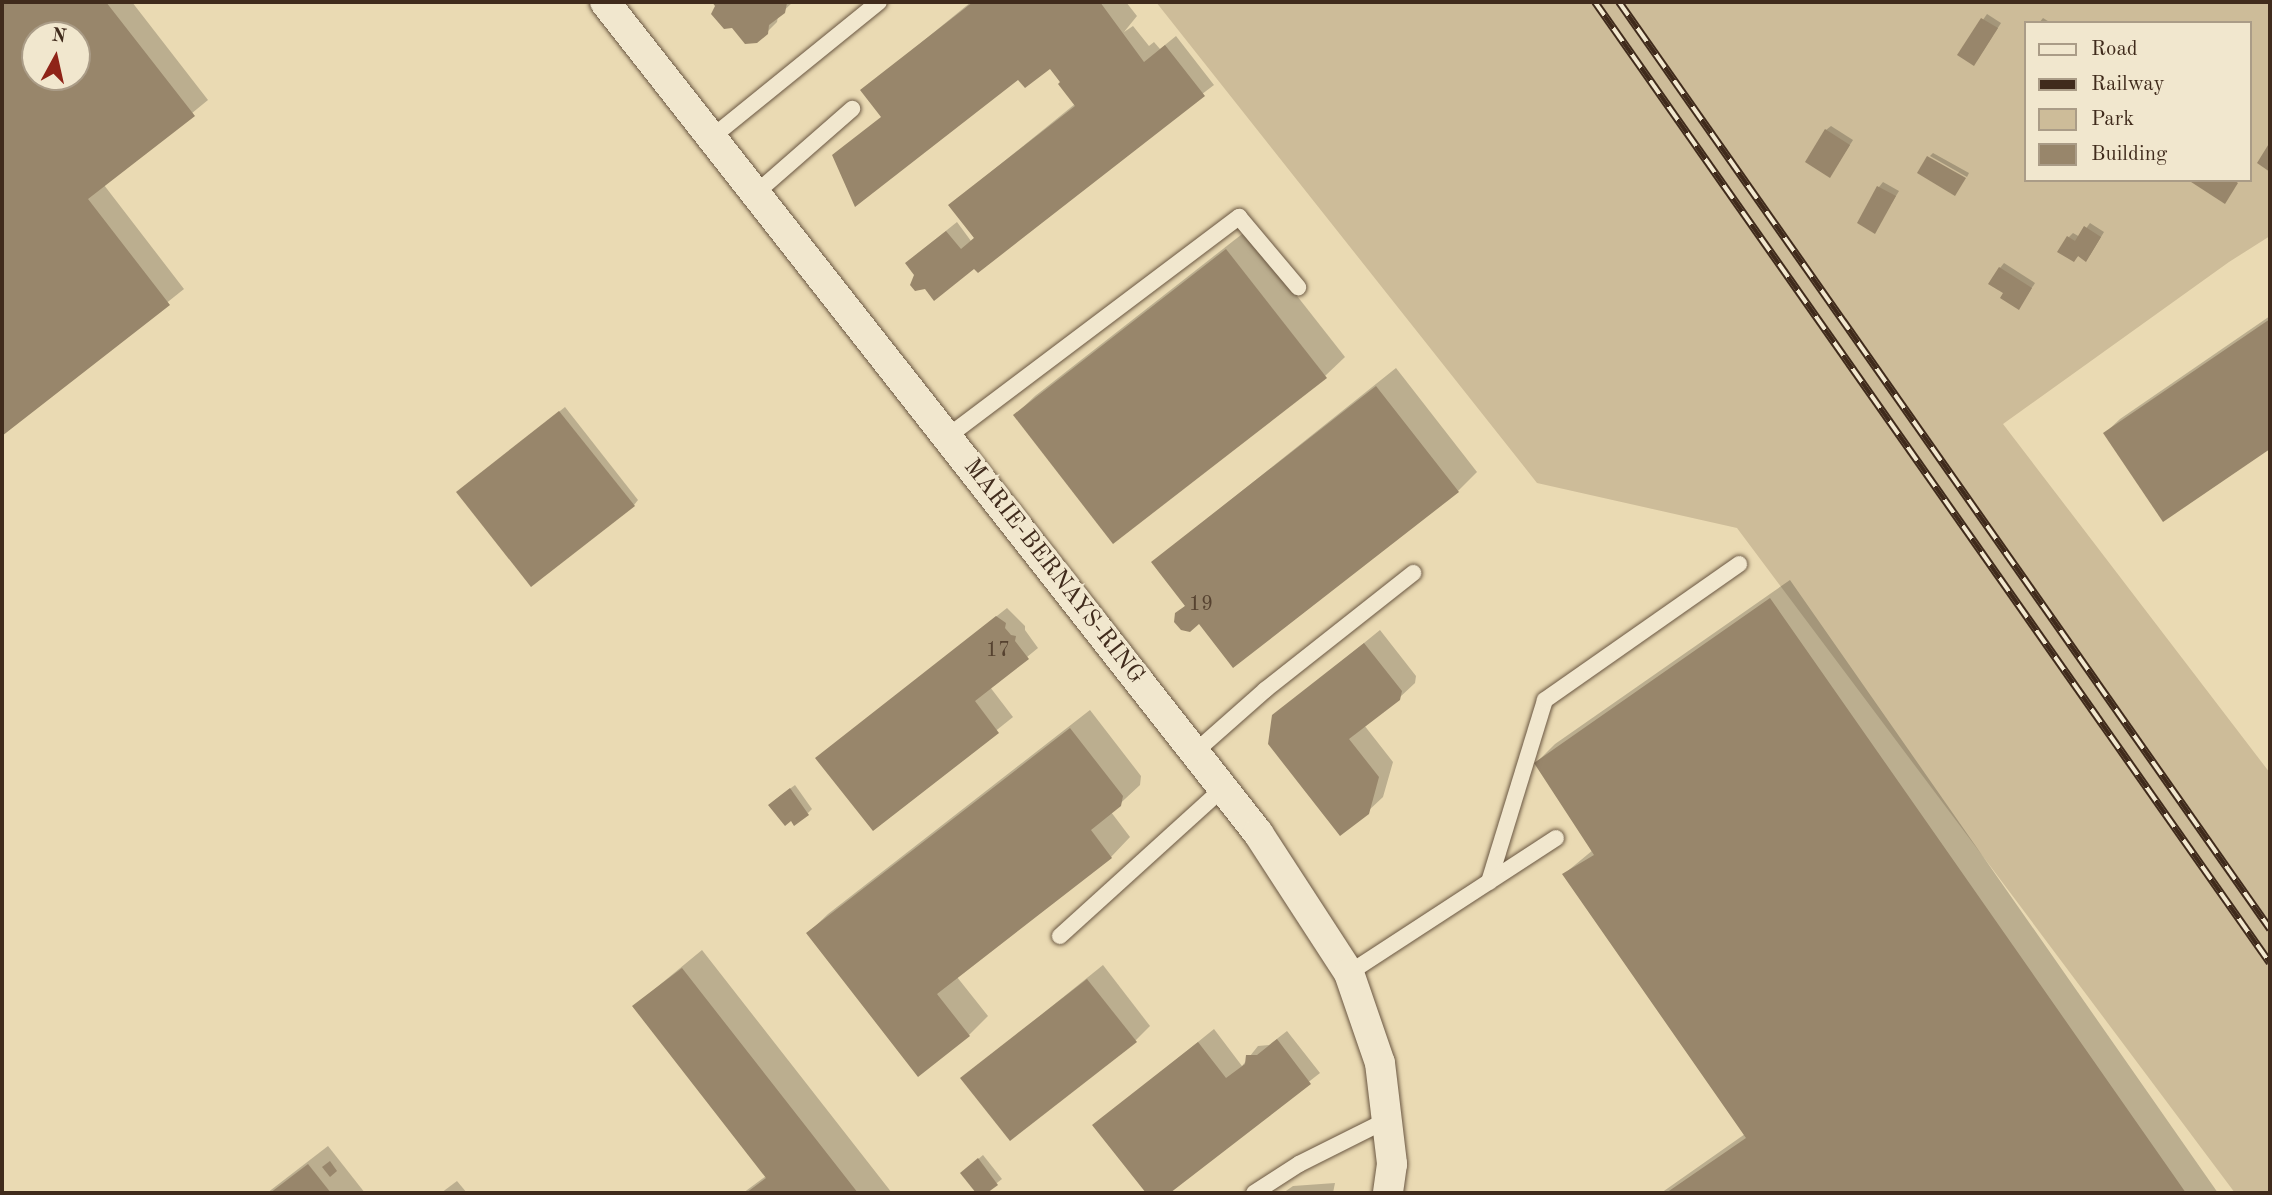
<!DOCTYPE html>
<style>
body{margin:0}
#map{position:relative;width:2272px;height:1195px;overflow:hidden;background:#eadab3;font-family:"Old Standard TT",serif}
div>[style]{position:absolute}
.green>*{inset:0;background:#cdbc99}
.shadow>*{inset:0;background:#0003}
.building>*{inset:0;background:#98866b}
.roads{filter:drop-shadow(0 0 2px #6a5742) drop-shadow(0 0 2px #6a5742)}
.lane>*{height:16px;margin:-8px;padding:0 8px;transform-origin:8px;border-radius:8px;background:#f1e7ce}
.street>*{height:30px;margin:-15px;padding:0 15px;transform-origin:15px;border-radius:15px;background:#f1e7ce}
.rail>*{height:8px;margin-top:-4px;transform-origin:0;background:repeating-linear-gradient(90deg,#f1e7ce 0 16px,#402b1c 0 32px);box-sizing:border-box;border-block:2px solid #402b1c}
span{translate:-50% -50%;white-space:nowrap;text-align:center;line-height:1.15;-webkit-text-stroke:7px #f1e7ce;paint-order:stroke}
.number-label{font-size:21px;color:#564230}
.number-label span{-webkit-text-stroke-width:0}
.street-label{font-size:24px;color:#402b1c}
.frame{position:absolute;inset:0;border:4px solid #402b1c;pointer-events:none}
.legend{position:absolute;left:2024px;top:21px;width:228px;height:161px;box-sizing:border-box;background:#f1e7ce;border:2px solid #aa9c87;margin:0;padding:9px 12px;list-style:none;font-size:21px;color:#402b1c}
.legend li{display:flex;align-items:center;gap:14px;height:35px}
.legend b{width:35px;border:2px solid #aa9c87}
.north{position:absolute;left:21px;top:21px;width:70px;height:70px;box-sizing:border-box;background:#f1e7ce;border:2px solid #aa9c87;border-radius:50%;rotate:8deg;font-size:19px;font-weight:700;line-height:28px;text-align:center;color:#402b1c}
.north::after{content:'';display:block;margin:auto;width:24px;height:32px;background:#8f2418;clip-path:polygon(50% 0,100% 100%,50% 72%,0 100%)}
</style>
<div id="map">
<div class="green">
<div style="clip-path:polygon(evenodd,1156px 2px,2270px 2px,2270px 236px,2229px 262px,2003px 424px,2270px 773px,2270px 1193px,2235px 1193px,1737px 528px,1537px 483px,1156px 2px,2025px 23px,2249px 23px,2249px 180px,2025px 180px,2025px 23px)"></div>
</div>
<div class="shadow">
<div style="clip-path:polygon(evenodd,2px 2px,132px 2px,208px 100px,104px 185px,184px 289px,2px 434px,2px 2px,35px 35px,77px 35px,77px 77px,35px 77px,35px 35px)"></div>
<div style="clip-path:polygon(714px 2px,793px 2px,778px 16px,777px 22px,766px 33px)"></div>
<div style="clip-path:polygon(971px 2px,1126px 2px,1137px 16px,1124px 32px,1133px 26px,1149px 46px,1154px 42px,1160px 49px,1176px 36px,1214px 85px,975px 266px,916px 275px,917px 254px,957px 222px,971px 241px,975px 237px,950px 205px,1075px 104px,1050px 67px,882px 116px,862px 91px)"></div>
<div style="clip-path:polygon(1987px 14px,2001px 23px,1978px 59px,1959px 55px)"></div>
<div style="clip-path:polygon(2043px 18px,2051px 23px,2039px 23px)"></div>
<div style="clip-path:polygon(1831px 126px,1853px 140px,1830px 176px,1826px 130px)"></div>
<div style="clip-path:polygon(1933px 153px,1969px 173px,1967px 177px,1930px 156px)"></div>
<div style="clip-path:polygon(1883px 182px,1899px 191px,1874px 232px,1879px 187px)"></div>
<div style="clip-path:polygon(2090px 223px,2104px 232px,2090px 255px,2079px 255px,2074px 260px,2069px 237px,2073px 233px,2080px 237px)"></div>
<div style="clip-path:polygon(1246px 231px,1345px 357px,1325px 376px,1015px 415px,1035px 396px)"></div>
<div style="clip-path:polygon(2004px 263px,2035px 283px,2019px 308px,2006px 293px,2000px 268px)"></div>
<div style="clip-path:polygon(2270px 316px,2270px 447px,2164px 519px,2105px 433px,2120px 419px)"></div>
<div style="clip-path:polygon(1396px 368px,1477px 472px,1458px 491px,1199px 622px,1177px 614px,1186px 605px,1153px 562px)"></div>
<div style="clip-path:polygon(565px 407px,638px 500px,634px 505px,458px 492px)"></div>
<div style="clip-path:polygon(1790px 580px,2218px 1193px,1661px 1193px,1745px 1134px,1564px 874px,1593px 850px,1536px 763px,1555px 744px)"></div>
<div style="clip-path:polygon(1007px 608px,1025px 626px,1025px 630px,1038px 648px,990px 687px,1013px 717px,873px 829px,817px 758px)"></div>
<div style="clip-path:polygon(1380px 630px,1416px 676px,1415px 683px,1399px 698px,1364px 725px,1393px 762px,1383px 797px,1367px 812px,1274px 716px)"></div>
<div style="clip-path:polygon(1090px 710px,1141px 776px,1140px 785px,1111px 812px,1130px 837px,1111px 857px,957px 977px,988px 1016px,969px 1035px,808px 933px,828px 914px)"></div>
<div style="clip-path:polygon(795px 785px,812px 809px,808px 813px,775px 800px)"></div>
<div style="clip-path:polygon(702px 950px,892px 1193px,743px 1193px,766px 1176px,634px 1006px)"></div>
<div style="clip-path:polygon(1103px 965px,1150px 1026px,1135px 1041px,963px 1078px)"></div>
<div style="clip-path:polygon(1214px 1029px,1242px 1066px,1258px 1046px,1269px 1045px,1287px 1031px,1320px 1073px,1167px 1193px,1148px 1193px,1095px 1125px)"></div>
<div style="clip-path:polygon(328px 1146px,365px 1193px,267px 1193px)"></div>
<div style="clip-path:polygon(983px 1155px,1002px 1179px,984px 1193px,978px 1193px,962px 1173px)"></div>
<div style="clip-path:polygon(457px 1181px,467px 1193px,441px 1193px)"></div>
<div style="clip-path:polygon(1335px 1183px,1333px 1193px,1283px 1193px,1293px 1186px)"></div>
</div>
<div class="building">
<div style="clip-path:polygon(evenodd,2px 2px,106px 2px,195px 116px,88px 199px,170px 305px,2px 436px,2px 2px,35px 35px,77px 35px,77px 77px,35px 77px,35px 35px)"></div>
<div style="clip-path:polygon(712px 2px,786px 2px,787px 3px,785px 13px,769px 25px,768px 34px,757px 43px,745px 44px,732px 28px,724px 29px,711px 14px,715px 6px)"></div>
<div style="clip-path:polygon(973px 2px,1100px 2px,1144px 62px,1165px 45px,1205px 96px,978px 273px,974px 269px,934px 301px,925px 289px,915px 291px,910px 285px,914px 275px,905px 263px,946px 231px,961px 249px,974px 238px,948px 205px,1075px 106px,1058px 84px,1060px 82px,1050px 69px,1025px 88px,1018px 80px,855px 207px,832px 155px,881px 117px,860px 90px)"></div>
<div style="clip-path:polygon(1981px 18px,1998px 28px,1974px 66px,1957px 55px)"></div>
<div style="clip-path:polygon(1825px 129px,1850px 145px,1830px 178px,1805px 162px)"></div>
<div style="clip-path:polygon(2270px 142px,2270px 172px,2257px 163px)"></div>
<div style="clip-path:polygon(1927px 156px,1966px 178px,1955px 196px,1917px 173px)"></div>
<div style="clip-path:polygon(2188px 180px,2234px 180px,2238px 183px,2225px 204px)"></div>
<div style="clip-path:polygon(1877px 186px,1896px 196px,1875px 234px,1857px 223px)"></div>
<div style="clip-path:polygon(2084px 226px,2101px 237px,2086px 262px,2078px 256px,2074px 262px,2057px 252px,2067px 236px,2075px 241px)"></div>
<div style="clip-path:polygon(1226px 249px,1327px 378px,1113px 544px,1013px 415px)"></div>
<div style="clip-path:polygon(1999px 267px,2032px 288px,2019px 310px,2000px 298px,2003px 293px,1988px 284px)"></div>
<div style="clip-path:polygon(2270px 319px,2270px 449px,2163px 522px,2103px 433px)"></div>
<div style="clip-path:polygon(1376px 386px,1459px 492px,1233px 668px,1199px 624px,1190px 632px,1181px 630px,1174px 622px,1175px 613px,1185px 606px,1151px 562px)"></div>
<div style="clip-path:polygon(559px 411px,635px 506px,531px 587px,456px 492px)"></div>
<div style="clip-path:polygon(1770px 598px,2186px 1193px,1666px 1193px,1746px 1138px,1562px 874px,1594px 855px,1534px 763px)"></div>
<div style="clip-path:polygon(996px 616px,1006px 623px,1005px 628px,1011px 635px,1016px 636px,1015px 641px,1029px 659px,975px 701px,999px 733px,873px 831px,815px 758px)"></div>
<div style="clip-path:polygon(1364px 643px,1402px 691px,1400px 700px,1349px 739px,1379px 777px,1369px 814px,1340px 836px,1268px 744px,1272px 715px)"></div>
<div style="clip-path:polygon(1070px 728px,1123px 796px,1121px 806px,1091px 830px,1112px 858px,937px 994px,970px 1036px,918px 1077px,806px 933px)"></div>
<div style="clip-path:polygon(790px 788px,809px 815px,794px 826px,791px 821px,785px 826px,768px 805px)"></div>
<div style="clip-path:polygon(682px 968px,858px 1193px,746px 1193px,766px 1178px,632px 1006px)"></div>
<div style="clip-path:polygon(1087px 979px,1137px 1042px,1010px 1141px,960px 1078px)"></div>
<div style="clip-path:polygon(1277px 1039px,1311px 1084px,1170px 1193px,1146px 1193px,1092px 1125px,1198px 1042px,1226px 1078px,1245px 1064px,1246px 1055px,1257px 1055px)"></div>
<div style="clip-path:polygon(978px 1158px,998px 1185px,987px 1193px,976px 1193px,960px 1173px)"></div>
<div style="clip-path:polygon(330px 1161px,337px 1171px,330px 1177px,322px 1167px)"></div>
<div style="clip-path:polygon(308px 1164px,331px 1193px,270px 1193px)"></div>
</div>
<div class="roads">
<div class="lane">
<div style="left:711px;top:138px;width:216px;rotate:-39deg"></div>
<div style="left:756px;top:193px;width:128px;rotate:-41.2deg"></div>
<div style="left:947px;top:437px;width:366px;rotate:-37deg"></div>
<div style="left:1239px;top:217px;width:92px;rotate:49.9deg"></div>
<div style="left:1195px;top:752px;width:94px;rotate:-41.5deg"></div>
<div style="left:1265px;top:690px;width:189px;rotate:-38.3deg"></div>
<div style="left:1489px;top:882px;width:190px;rotate:-72.9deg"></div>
<div style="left:1545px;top:700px;width:237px;rotate:-35deg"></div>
<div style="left:1060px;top:936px;width:220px;rotate:-42.2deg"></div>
<div style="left:1349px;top:973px;width:247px;rotate:-33.1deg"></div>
<div style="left:1254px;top:1193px;width:54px;rotate:-32.8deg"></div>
<div style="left:1299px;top:1164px;width:98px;rotate:-26.6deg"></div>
</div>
<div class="street">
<div style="left:605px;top:2px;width:1057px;rotate:51.84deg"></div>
<div style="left:1258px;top:833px;width:167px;rotate:57deg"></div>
<div style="left:1349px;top:973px;width:95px;rotate:71deg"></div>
<div style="left:1380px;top:1063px;width:102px;rotate:83.2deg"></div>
<div style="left:1392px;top:1164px;width:29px;rotate:98deg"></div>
</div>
</div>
<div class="rail">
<div style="left:1595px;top:2px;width:1174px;rotate:54.92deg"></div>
<div style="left:1619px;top:2px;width:1133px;rotate:54.92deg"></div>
</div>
<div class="number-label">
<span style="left:1201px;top:605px">19</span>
<span style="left:998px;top:651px">17</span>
</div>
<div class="street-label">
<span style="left:1053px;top:572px;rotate:52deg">MARIE-BERNAYS-RING</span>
</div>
<div class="frame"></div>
<ul class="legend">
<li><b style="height:9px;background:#f1e7ce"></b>Road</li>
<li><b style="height:9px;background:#402b1c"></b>Railway</li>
<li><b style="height:19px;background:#cdbc99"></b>Park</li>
<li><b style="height:19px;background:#98866b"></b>Building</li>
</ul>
<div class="north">N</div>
</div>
